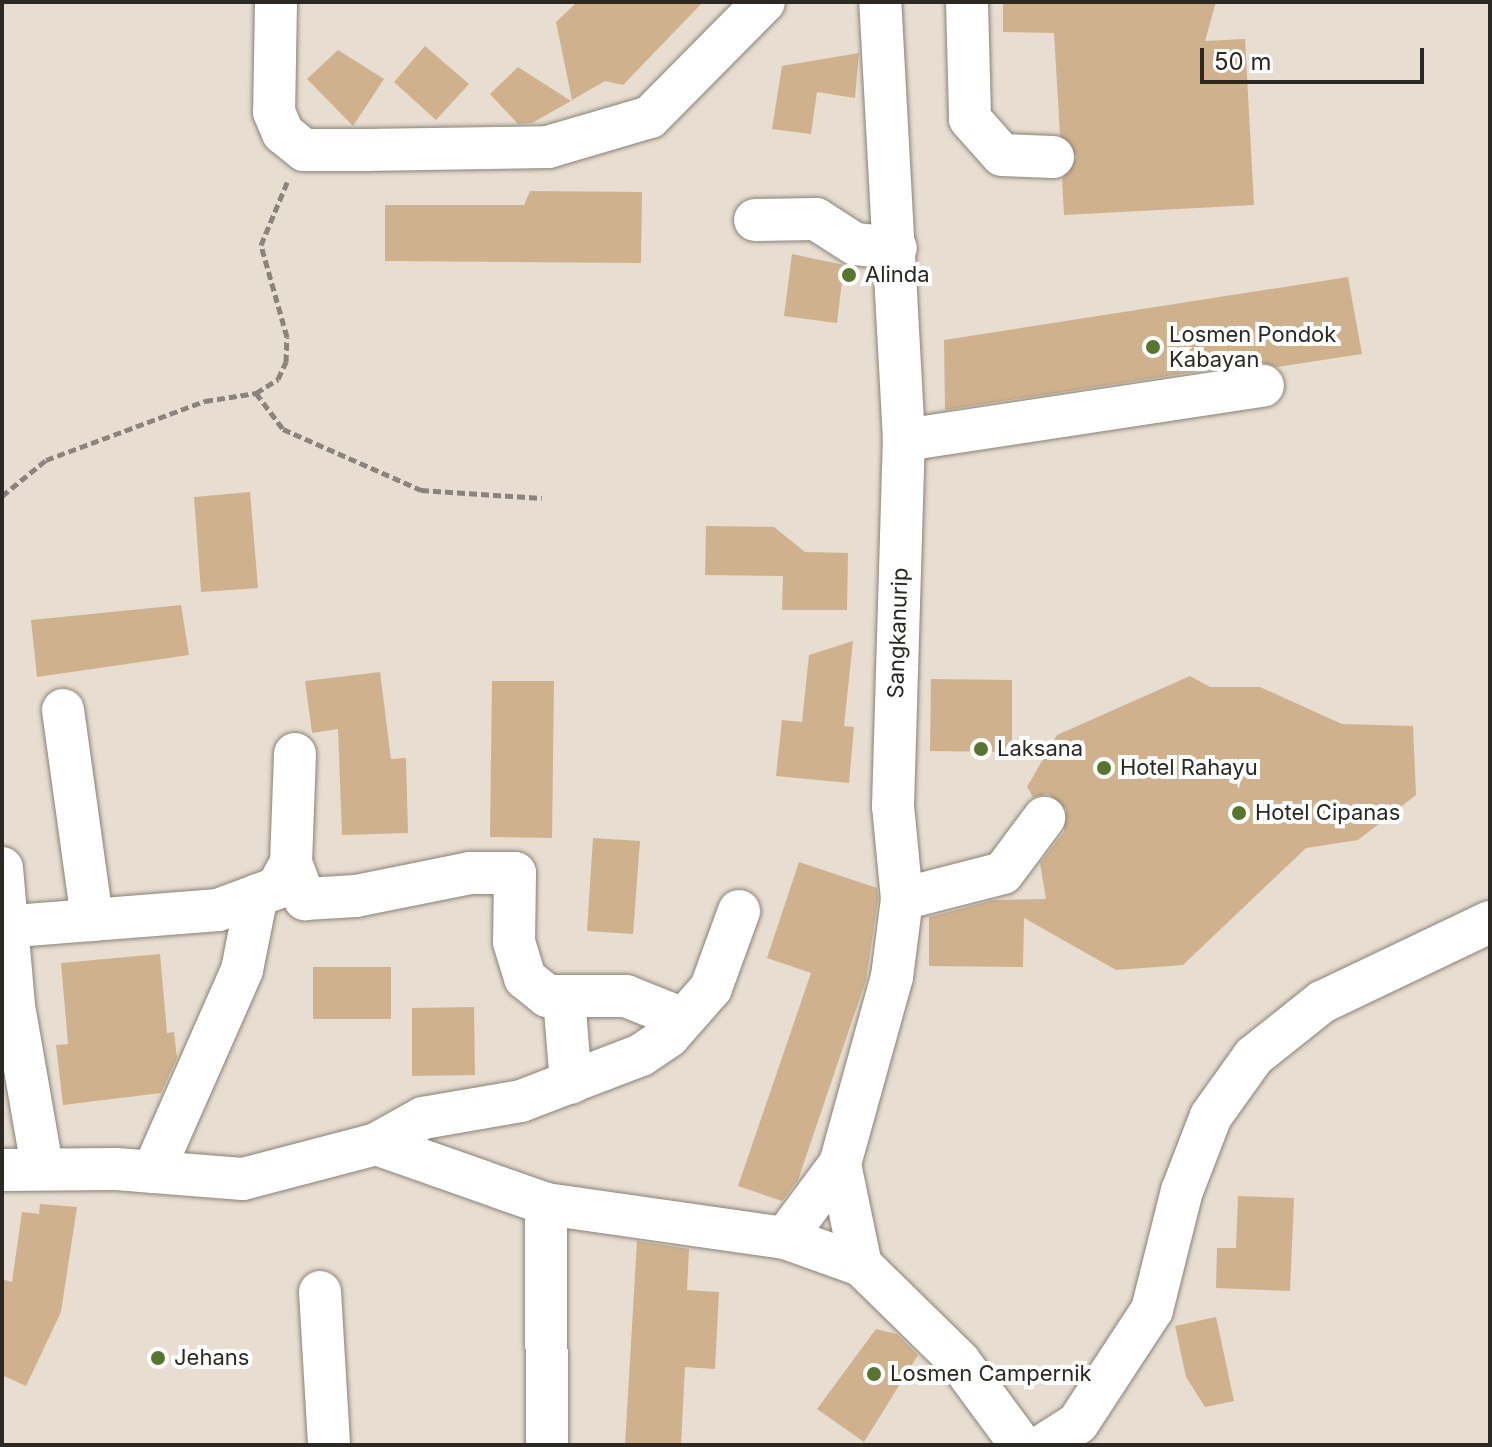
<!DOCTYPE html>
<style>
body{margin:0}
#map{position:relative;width:1492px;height:1447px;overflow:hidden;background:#e7ddd1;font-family:Inter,sans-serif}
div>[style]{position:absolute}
.building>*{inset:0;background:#cfb28d}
.path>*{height:5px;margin-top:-2.5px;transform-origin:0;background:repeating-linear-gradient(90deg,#8b847c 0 8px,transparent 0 12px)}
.roads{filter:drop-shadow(0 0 2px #8a8277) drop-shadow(0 0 2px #8a8277)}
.minor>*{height:42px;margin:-21px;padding:0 21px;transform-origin:21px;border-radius:21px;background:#fff}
.dots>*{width:22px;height:22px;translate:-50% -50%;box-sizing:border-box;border:4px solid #fff;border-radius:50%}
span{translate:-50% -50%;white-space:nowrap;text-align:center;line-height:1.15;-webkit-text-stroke:8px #fff;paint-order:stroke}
.poi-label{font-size:22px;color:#2c2924}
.left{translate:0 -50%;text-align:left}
.street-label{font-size:22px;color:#2c2924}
.frame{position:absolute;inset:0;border:4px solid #2c2924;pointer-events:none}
.scale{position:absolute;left:1200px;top:48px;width:224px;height:36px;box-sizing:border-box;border:4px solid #2c2924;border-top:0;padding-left:10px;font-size:24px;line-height:28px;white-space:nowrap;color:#2c2924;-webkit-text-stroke:6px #fff;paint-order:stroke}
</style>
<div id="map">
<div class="building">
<div style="clip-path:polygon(577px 2px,703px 2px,623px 85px,605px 81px,572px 100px,556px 22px)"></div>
<div style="clip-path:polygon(1003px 2px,1216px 2px,1205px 41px,1245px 39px,1254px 205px,1064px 215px,1062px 179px,1077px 157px,1060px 135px,1054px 33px,1003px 32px)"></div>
<div style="clip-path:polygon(425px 46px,469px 84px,436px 120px,394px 82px)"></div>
<div style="clip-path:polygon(338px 50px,384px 79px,353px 126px,307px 79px)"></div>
<div style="clip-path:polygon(859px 53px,855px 98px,817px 92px,811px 134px,772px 129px,782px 66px)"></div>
<div style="clip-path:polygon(518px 67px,571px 101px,532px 123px,518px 124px,490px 94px)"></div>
<div style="clip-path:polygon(530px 191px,642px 192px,641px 263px,385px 261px,385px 205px,524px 205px)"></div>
<div style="clip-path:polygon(792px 254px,844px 265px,837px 323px,784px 316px)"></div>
<div style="clip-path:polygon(1348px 277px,1362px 354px,1277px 367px,1259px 362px,945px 410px,944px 340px)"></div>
<div style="clip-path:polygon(250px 492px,258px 588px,201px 592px,194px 497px)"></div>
<div style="clip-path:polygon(706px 526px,774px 527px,805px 552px,848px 553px,847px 610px,782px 610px,783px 576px,705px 575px)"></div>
<div style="clip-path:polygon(181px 605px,189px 655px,37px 677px,31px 620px)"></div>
<div style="clip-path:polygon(853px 641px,844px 726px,854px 727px,849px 783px,776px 776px,782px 720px,802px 722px,809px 655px)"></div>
<div style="clip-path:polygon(380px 672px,391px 759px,406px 758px,408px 833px,342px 835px,338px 729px,312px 733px,305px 681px)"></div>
<div style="clip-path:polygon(1190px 676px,1210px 687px,1260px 687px,1342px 724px,1413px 726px,1416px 795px,1358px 840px,1306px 848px,1183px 965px,1116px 970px,1024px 918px,1023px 967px,929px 966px,929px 917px,994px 900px,1046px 899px,1040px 863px,1064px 832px,1066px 809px,1048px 794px,1033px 797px,1027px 787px,1057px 735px)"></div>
<div style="clip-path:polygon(931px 679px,1012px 680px,1012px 752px,930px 751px)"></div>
<div style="clip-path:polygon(492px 681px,554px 681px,552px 838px,490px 837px)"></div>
<div style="clip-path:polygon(593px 838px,640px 841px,633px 934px,587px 931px)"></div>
<div style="clip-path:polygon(799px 862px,877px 888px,878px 899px,866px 980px,798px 1180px,782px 1201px,738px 1186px,811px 973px,767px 958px)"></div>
<div style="clip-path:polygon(160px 954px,167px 1033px,174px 1032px,177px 1058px,161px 1093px,63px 1105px,56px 1045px,68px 1044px,61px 963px)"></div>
<div style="clip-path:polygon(313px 967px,391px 967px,391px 1019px,313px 1019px)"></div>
<div style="clip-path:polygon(474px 1007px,475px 1075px,412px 1076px,412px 1008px)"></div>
<div style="clip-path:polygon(1238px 1196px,1294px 1198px,1290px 1291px,1216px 1288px,1217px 1248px,1236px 1248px)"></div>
<div style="clip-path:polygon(40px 1204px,77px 1207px,61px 1312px,26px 1386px,2px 1375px,2px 1279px,12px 1282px,22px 1212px,39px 1214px)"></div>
<div style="clip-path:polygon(637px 1241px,689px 1249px,687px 1290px,719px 1292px,715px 1369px,685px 1367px,681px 1445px,625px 1445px)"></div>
<div style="clip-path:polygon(1216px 1317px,1234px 1401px,1205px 1407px,1186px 1377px,1175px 1326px)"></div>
<div style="clip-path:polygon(876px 1329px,897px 1334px,918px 1355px,864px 1442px,817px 1409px)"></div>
</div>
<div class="path">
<div style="left:256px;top:393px;width:45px;rotate:53.1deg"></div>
<div style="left:283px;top:429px;width:151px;rotate:23.8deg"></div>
<div style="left:421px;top:490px;width:121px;rotate:3.8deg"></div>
<div style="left:2px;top:496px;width:57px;rotate:-39.3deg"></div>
<div style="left:46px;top:460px;width:170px;rotate:-20.4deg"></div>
<div style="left:205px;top:401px;width:52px;rotate:-8.9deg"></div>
<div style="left:256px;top:393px;width:26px;rotate:-32deg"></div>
<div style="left:278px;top:379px;width:19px;rotate:-65deg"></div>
<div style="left:286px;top:362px;width:25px;rotate:-88deg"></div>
<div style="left:287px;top:337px;width:96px;rotate:-105.8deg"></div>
<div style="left:261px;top:245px;width:70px;rotate:-67.4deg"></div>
</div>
<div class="roads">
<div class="minor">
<div style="left:276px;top:2px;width:110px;rotate:91deg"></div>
<div style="left:274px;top:112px;width:23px;rotate:67deg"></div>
<div style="left:283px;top:133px;width:27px;rotate:39deg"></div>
<div style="left:304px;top:150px;width:61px"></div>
<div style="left:365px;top:150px;width:183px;rotate:-0.9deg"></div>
<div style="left:548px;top:147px;width:106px;rotate:-16.4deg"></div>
<div style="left:650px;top:117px;width:162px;rotate:-45.3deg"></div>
<div style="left:967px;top:2px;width:117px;rotate:88.5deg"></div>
<div style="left:970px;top:119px;width:48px;rotate:48.4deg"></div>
<div style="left:1002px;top:155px;width:51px;rotate:2.2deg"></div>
<div style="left:755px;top:220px;width:61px;rotate:-0.9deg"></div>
<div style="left:816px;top:219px;width:46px;rotate:32.7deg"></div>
<div style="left:855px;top:244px;width:41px;rotate:5.6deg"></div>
<div style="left:904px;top:440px;width:363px;rotate:-8.6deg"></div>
<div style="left:63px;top:710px;width:212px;rotate:82.1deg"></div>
<div style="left:295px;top:754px;width:109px;rotate:92.1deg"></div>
<div style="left:291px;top:863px;width:39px;rotate:69deg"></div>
<div style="left:305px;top:899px;width:51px;rotate:-3.4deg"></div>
<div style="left:356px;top:896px;width:116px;rotate:-11.4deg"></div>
<div style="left:470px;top:873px;width:45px"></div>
<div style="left:515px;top:873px;width:69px;rotate:90.8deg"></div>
<div style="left:514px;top:942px;width:38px;rotate:73deg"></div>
<div style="left:525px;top:978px;width:28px;rotate:39deg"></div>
<div style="left:547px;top:996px;width:79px"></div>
<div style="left:626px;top:996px;width:59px;rotate:21.8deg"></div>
<div style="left:2px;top:868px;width:139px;rotate:85deg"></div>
<div style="left:14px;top:1006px;width:163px;rotate:80.1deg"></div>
<div style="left:902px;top:899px;width:104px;rotate:-14.4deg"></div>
<div style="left:1003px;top:873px;width:69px;rotate:-53.3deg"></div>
<div style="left:2px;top:927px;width:217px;rotate:-4.5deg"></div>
<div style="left:218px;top:910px;width:63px;rotate:-20.4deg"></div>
<div style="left:277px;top:888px;width:29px;rotate:-61deg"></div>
<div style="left:564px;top:998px;width:85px;rotate:85.3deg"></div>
<div style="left:376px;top:1144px;width:54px;rotate:-29deg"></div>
<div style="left:423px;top:1118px;width:99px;rotate:-9.8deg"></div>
<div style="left:521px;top:1101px;width:129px;rotate:-21deg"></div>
<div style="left:641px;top:1055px;width:34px;rotate:-34deg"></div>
<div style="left:669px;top:1036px;width:64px;rotate:-48.8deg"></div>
<div style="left:711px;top:988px;width:82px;rotate:-70deg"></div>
<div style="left:840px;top:1164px;width:103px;rotate:78.3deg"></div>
<div style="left:2px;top:1170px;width:114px;rotate:-0.5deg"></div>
<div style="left:116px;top:1169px;width:127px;rotate:4.5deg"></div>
<div style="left:243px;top:1179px;width:138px;rotate:-14.7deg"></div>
<div style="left:376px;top:1144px;width:180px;rotate:19.4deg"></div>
<div style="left:546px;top:1204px;width:241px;rotate:8.1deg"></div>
<div style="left:785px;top:1238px;width:81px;rotate:19.6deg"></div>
<div style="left:861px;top:1265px;width:137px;rotate:44.4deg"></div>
<div style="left:959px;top:1361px;width:104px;rotate:53.6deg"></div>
<div style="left:153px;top:1172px;width:221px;rotate:-66.2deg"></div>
<div style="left:242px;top:970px;width:76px;rotate:-78.7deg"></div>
<div style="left:546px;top:1204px;width:241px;rotate:89.8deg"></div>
<div style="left:785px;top:1238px;width:92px;rotate:-53.4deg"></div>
<div style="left:840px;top:1164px;width:194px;rotate:-74.5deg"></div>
<div style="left:892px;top:977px;width:79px;rotate:-82.7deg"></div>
<div style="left:902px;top:899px;width:93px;rotate:-95.5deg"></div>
<div style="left:893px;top:806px;width:366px;rotate:-88.3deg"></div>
<div style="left:904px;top:440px;width:439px;rotate:-93.1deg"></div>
<div style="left:320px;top:1292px;width:153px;rotate:86.6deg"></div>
<div style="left:1044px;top:1445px;width:40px;rotate:-32.9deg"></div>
<div style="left:1078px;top:1423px;width:135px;rotate:-56.8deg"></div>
<div style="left:1152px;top:1310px;width:123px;rotate:-75.9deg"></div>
<div style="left:1182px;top:1191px;width:80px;rotate:-68.9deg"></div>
<div style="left:1211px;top:1116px;width:74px;rotate:-54.4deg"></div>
<div style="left:1254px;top:1056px;width:87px;rotate:-38.5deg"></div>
<div style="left:1322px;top:1002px;width:186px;rotate:-25.5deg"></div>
</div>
</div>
<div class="dots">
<div style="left:849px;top:275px;background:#57762d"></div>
<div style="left:1153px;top:347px;background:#57762d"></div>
<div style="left:981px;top:749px;background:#57762d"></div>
<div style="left:1104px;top:768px;background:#57762d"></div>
<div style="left:1239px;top:813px;background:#57762d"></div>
<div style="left:158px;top:1358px;background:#57762d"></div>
<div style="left:874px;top:1374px;background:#57762d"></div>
</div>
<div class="poi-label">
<span class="left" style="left:865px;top:275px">Alinda</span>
<span class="left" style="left:1169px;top:347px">Losmen Pondok<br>Kabayan</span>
<span class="left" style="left:997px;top:749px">Laksana</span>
<span class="left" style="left:1120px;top:768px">Hotel Rahayu</span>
<span class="left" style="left:1255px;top:813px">Hotel Cipanas</span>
<span class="left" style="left:174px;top:1358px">Jehans</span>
<span class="left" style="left:890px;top:1374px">Losmen Campernik</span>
</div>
<div class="street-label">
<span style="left:898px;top:633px;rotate:-88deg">Sangkanurip</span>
</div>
<div class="frame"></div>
<div class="scale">50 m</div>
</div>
